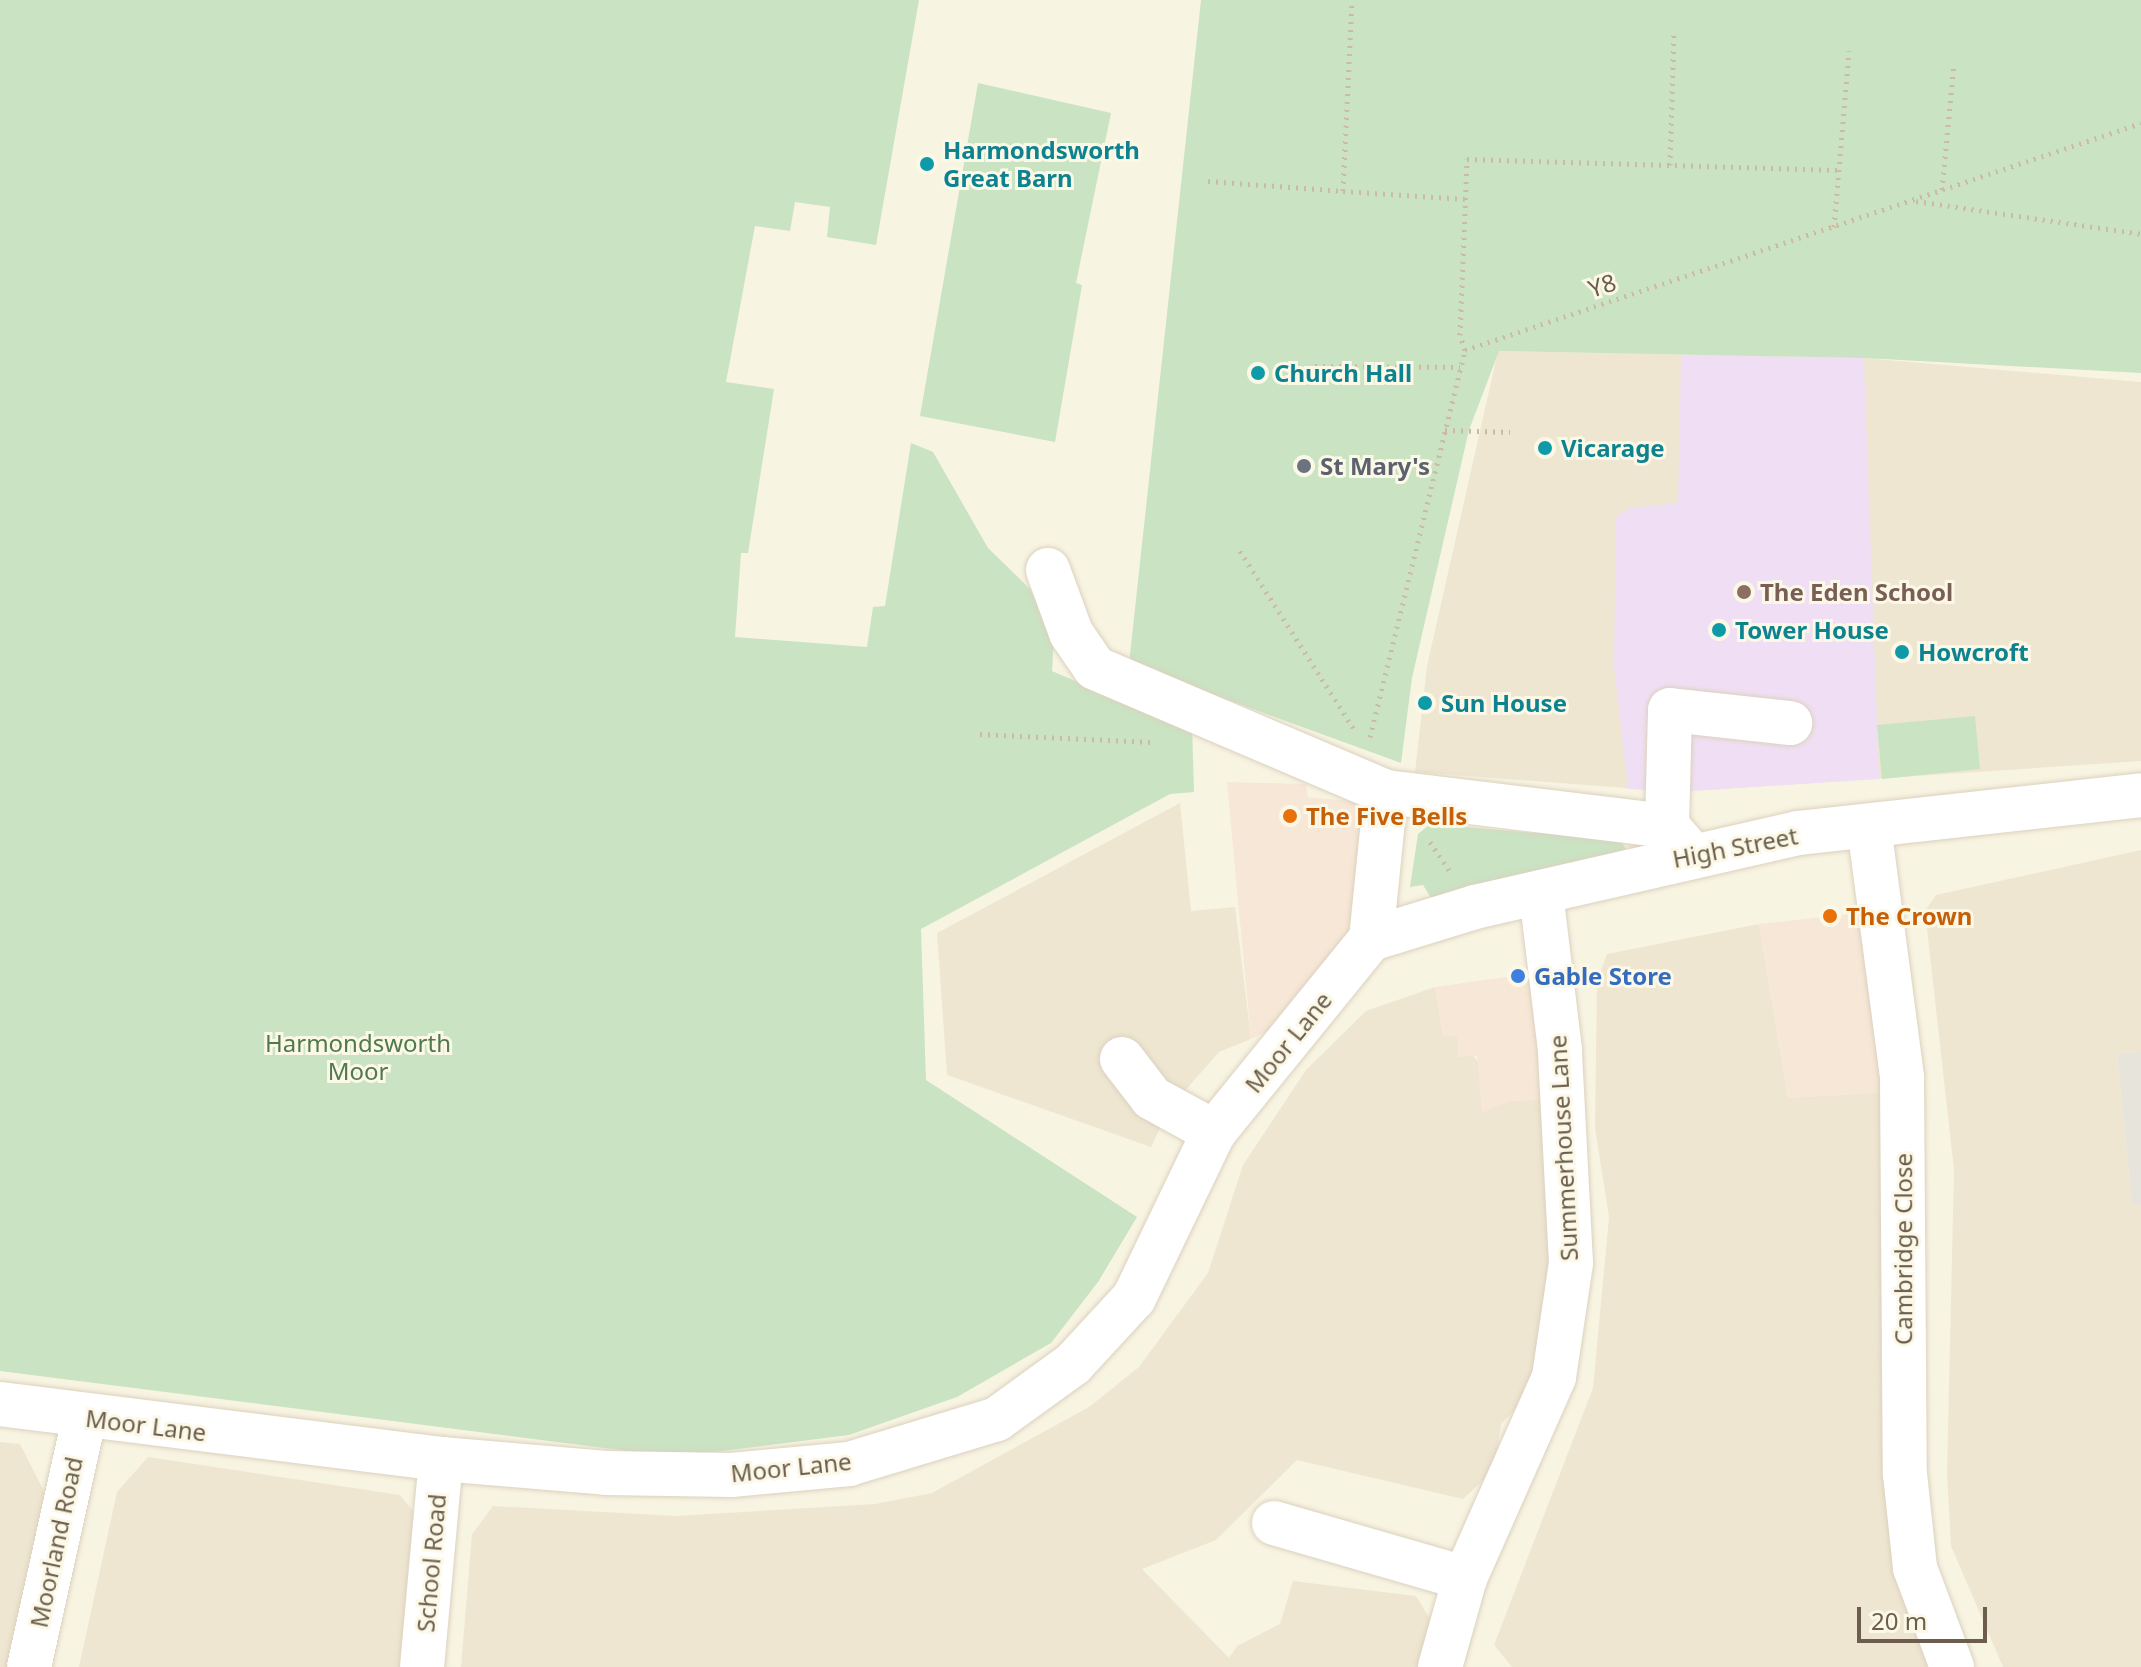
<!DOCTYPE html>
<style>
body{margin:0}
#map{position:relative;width:2141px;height:1667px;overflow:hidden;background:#f8f4e2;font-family:"Noto Sans",sans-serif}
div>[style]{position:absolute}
.residential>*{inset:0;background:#eee6d1}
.commercial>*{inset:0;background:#f7e7d7}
.industrial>*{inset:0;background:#e7e4dc}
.education>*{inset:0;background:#f0dff4}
.green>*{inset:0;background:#cae3c3}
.path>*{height:5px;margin-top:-2.5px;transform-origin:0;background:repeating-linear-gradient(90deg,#cdbba1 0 2px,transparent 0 8px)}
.roads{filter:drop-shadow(0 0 2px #dbd1bf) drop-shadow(0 0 2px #dbd1bf)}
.minor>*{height:44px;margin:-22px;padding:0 22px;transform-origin:22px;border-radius:22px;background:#fff}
.dots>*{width:22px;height:22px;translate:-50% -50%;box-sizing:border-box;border:4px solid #fcf8e7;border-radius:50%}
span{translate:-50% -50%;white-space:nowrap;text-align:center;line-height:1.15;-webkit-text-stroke:6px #fcf8e7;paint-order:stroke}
.culture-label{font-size:24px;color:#0d838f;font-weight:700}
.left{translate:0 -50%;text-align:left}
.street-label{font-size:24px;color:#6c5d4c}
.worship-label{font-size:24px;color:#5b616d;font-weight:700}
.education-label{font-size:24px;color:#785e54;font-weight:700}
.food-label{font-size:24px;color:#c56008;font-weight:700}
.shop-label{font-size:24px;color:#366cbe;font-weight:700}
.park-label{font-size:24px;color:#517a4c}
.scale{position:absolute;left:1857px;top:1607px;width:130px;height:36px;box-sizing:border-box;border:4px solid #6c5d4c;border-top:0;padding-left:10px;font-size:24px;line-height:28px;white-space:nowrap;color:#6c5d4c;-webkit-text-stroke:6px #fcf8e7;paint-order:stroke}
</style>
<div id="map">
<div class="residential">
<div style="clip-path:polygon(1498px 351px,1864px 358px,2141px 382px,2141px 761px,1677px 792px,1415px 772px,1427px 666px)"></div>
<div style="clip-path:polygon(1180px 803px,1191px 911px,1235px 907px,1251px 1039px,1219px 1052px,1169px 1109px,1151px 1147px,947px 1075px,937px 933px)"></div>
<div style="clip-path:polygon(2141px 850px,2141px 1051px,2117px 1054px,2132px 1206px,2141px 1205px,2141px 1667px,2003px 1667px,1951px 1546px,1947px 1473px,1954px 1170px,1925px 911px,1936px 895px)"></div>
<div style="clip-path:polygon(1759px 924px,1788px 1098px,1889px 1092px,1937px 1667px,1512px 1667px,1494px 1645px,1593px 1388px,1609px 1217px,1595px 1128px,1597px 981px,1607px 954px)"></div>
<div style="clip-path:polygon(1435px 987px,1443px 1035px,1457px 1036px,1510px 1101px,1553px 1099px,1566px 1286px,1529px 1396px,1501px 1424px,1494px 1470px,1463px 1499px,1297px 1460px,1216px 1540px,1142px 1569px,1229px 1658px,1237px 1646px,1280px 1624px,1293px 1581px,1416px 1596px,1430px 1619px,1434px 1642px,1425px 1667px,461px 1667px,472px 1534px,493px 1506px,676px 1516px,875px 1504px,932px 1493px,1089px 1407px,1139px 1367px,1208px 1273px,1243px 1165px,1306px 1070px,1366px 1011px)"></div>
<div style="clip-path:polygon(0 1442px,20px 1444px,47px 1497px,7px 1667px,0 1667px)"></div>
<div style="clip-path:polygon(148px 1457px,400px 1495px,418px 1517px,410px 1667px,79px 1667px,117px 1492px)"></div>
</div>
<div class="commercial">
<div style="clip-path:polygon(1227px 782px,1306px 784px,1308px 797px,1368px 803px,1348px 956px,1304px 1013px,1251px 1039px)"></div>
<div style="clip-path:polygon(1868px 912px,1889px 1092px,1788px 1098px,1759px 924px)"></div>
<div style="clip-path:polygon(1550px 971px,1553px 1099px,1510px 1101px,1482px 1113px,1477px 1056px,1458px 1057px,1457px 1036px,1443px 1036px,1435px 987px)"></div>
</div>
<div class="industrial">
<div style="clip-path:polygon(2141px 1051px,2141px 1205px,2132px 1206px,2117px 1054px)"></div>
</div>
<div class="education">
<div style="clip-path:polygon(1681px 355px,1864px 358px,1879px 779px,1677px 792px,1628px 789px,1614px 666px,1616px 517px,1630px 508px,1678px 503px)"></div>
</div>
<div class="green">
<div style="clip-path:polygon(0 0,919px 0,876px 245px,827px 237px,830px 207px,795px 202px,790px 231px,755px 226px,726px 382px,774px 389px,748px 553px,741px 553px,735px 637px,867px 647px,873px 607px,885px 606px,911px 443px,933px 452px,988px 548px,1030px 589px,1054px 635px,1052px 671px,1164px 719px,1192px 723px,1194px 792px,1170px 794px,921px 929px,926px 1080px,1137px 1217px,1098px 1282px,1051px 1343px,957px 1397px,849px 1435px,675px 1457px,0 1371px)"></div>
<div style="clip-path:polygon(1201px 0,2141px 0,2141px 373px,1864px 358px,1499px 351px,1469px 430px,1412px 678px,1401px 763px,1129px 664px)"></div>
<div style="clip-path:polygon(978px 83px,1111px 113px,1076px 283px,1082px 285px,1055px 442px,920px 416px)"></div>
<div style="clip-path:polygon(1975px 716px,1980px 769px,1882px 779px,1877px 725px)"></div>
<div style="clip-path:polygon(1430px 824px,1619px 840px,1625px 847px,1624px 857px,1435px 904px,1423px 885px,1410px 887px,1418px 834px)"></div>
</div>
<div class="path">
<div style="left:1670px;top:165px;width:134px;rotate:-88.3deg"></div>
<div style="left:1208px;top:181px;width:135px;rotate:4.2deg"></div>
<div style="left:1343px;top:191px;width:191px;rotate:-87.3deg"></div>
<div style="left:1942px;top:190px;width:128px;rotate:-84.6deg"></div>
<div style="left:1343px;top:191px;width:122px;rotate:3.8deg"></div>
<div style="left:1916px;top:201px;width:227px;rotate:8.3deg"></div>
<div style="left:1834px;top:227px;width:177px;rotate:-85.1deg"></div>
<div style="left:1465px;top:350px;width:16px;rotate:-108deg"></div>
<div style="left:1460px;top:335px;width:176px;rotate:-87.7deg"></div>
<div style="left:1467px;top:159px;width:370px;rotate:1.7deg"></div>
<div style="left:1315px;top:366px;width:145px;rotate:0.4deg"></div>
<div style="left:1445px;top:430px;width:65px;rotate:1.8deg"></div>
<div style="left:1240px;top:551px;width:211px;rotate:57.4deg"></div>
<div style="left:980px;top:734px;width:172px;rotate:2.7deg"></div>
<div style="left:1370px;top:737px;width:398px;rotate:-76.2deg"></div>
<div style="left:1465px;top:350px;width:713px;rotate:-18.56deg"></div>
<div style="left:1430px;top:842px;width:34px;rotate:56deg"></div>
</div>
<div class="roads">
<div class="minor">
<div style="left:1048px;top:570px;width:67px;rotate:69.9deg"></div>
<div style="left:1071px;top:633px;width:42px;rotate:55.6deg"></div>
<div style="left:1095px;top:668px;width:316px;rotate:23.1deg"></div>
<div style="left:1667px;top:826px;width:116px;rotate:-88.5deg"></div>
<div style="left:1670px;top:710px;width:121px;rotate:6.2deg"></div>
<div style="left:1869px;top:826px;width:253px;rotate:82.5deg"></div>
<div style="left:1902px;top:1077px;width:397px;rotate:89.6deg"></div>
<div style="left:1905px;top:1474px;width:95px;rotate:83.9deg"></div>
<div style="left:1915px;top:1568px;width:106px;rotate:69.5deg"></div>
<div style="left:1371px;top:939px;width:148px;rotate:-84.2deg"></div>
<div style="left:1386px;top:792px;width:283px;rotate:6.9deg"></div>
<div style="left:1667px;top:826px;width:37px;rotate:49deg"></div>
<div style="left:1122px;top:1059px;width:49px;rotate:52.4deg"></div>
<div style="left:1152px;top:1098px;width:71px;rotate:28.7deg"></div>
<div style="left:0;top:1404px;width:444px;rotate:7.1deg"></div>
<div style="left:441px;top:1459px;width:166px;rotate:4.8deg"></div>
<div style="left:606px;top:1473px;width:125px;rotate:0.9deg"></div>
<div style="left:731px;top:1475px;width:119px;rotate:-5.3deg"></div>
<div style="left:849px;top:1464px;width:155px;rotate:-16.9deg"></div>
<div style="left:997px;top:1419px;width:94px;rotate:-35.9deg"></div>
<div style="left:1073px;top:1364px;width:90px;rotate:-47.3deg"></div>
<div style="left:1134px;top:1298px;width:184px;rotate:-64.3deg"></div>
<div style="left:1214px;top:1132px;width:249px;rotate:-50.9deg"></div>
<div style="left:1371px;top:939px;width:109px;rotate:-17.1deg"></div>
<div style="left:1475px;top:907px;width:332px;rotate:-12.9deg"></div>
<div style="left:1799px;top:833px;width:344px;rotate:-6.3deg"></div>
<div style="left:1274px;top:1523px;width:199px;rotate:16.1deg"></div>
<div style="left:29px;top:1667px;width:255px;rotate:-77.5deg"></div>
<div style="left:422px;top:1667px;width:209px;rotate:-84.8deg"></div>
<div style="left:1440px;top:1667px;width:92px;rotate:-74.3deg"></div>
<div style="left:1465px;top:1578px;width:220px;rotate:-66.1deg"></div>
<div style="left:1554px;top:1377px;width:115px;rotate:-81.5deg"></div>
<div style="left:1571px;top:1263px;width:213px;rotate:-93deg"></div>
<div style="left:1560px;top:1050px;width:159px;rotate:-96.9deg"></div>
</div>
</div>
<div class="dots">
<div style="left:927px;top:164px;background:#0f9aa8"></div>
<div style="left:1258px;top:373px;background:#0f9aa8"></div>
<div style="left:1545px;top:448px;background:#0f9aa8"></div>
<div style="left:1304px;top:466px;background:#6b7280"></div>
<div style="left:1744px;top:592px;background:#8d6e63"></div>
<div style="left:1719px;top:630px;background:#0f9aa8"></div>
<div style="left:1902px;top:652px;background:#0f9aa8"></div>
<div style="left:1425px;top:703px;background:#0f9aa8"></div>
<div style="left:1290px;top:816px;background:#e8710a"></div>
<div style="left:1830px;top:916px;background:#e8710a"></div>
<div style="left:1518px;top:976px;background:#3f7fe0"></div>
</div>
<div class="culture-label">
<span class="left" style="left:943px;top:164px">Harmondsworth<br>Great Barn</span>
<span class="left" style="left:1274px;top:373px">Church Hall</span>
<span class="left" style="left:1561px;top:448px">Vicarage</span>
<span class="left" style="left:1735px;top:630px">Tower House</span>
<span class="left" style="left:1918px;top:652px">Howcroft</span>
<span class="left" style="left:1441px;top:703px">Sun House</span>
</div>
<div class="street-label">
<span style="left:1602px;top:285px;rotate:-18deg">Y8</span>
<span style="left:1735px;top:847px;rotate:-11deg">High Street</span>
<span style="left:1288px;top:1042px;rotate:-51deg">Moor Lane</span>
<span style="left:1563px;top:1148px;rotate:-93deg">Summerhouse Lane</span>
<span style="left:1903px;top:1249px;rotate:-90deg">Cambridge Close</span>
<span style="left:146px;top:1425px;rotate:7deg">Moor Lane</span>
<span style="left:791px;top:1467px;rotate:-6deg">Moor Lane</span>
<span style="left:56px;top:1542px;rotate:-78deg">Moorland Road</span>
<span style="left:431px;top:1563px;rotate:-85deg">School Road</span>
</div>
<div class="worship-label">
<span class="left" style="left:1320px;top:466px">St Mary's</span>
</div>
<div class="education-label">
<span class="left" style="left:1760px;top:592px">The Eden School</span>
</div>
<div class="food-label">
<span class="left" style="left:1306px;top:816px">The Five Bells</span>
<span class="left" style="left:1846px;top:916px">The Crown</span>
</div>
<div class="shop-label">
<span class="left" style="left:1534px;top:976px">Gable Store</span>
</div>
<div class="park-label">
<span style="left:358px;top:1057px">Harmondsworth<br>Moor</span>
</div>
<div class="scale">20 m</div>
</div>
